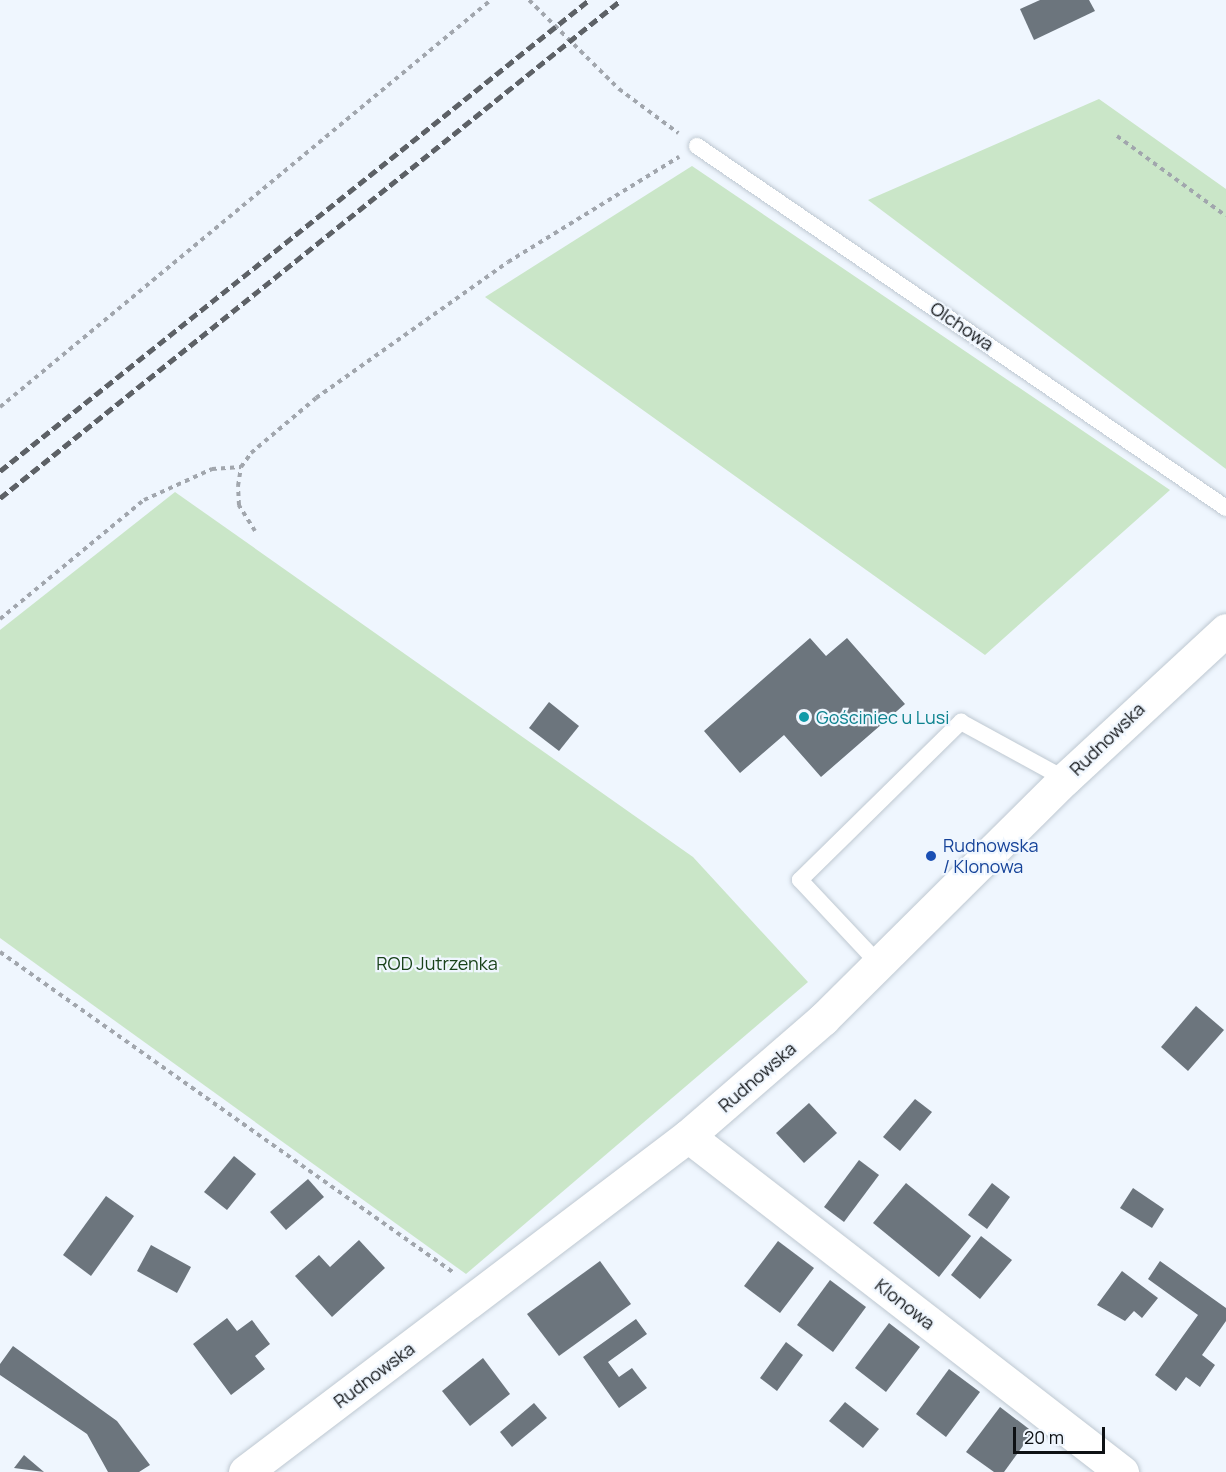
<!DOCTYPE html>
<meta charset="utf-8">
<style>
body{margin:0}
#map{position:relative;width:1226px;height:1472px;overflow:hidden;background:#eff6fe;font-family:Manrope,sans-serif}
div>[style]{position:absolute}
.green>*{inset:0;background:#cae6c8}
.building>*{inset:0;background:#6c757d}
.path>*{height:4px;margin-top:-2px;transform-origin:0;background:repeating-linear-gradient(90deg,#a1a6ad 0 4.5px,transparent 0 9px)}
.roads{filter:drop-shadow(0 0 2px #bec8d1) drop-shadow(0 0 2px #bec8d1)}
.service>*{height:16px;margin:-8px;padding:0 8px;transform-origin:8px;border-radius:8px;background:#fff}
.minor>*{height:33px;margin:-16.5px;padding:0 16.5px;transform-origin:16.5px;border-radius:16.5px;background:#fff}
.secondary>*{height:33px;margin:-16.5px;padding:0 16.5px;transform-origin:16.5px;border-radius:16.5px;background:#fff}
.rail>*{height:4.5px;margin-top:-2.25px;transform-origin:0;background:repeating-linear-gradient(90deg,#5d6166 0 9px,transparent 0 13.5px)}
.dots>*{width:16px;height:16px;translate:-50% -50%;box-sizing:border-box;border:3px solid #eff6fe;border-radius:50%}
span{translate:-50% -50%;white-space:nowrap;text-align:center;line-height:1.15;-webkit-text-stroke:4.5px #eff6fe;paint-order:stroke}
.street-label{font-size:18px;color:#0e1114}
.culture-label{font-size:18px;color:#0d838f}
.left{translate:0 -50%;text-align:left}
.transit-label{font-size:18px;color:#164399}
.park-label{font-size:18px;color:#184219}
.scale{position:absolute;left:1013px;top:1427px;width:92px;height:27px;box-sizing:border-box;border:3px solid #0e1114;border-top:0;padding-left:8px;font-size:18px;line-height:21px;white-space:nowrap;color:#0e1114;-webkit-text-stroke:4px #eff6fe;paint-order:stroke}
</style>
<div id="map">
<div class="green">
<div style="clip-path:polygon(1099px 99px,1226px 189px,1226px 469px,868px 200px)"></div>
<div style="clip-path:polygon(692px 166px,1170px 490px,985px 655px,485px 297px)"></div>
<div style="clip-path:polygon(175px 492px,693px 857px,808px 982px,466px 1274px,0 938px,0 630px)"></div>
</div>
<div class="building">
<div style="clip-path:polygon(1040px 0,1089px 0,1095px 11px,1034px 40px,1020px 9px)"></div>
<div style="clip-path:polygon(810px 638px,826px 656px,847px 638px,905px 704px,821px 777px,784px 735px,740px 773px,704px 731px)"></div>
<div style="clip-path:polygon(549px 702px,579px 726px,559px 751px,529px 728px)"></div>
<div style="clip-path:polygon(1196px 1006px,1224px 1030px,1188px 1071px,1161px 1047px)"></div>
<div style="clip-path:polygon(915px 1099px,932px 1112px,900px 1151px,883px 1137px)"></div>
<div style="clip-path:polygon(809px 1103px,837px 1133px,804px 1163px,776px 1133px)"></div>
<div style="clip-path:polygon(234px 1156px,256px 1174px,227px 1210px,204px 1192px)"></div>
<div style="clip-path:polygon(859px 1160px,879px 1175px,844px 1222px,824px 1207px)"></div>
<div style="clip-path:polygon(308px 1179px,324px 1197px,286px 1230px,270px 1212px)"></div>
<div style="clip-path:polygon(906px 1183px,971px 1236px,939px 1277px,873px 1223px)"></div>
<div style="clip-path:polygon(992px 1183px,1010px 1197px,987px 1229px,968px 1215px)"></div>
<div style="clip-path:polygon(1133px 1188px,1164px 1209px,1152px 1228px,1120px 1208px)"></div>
<div style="clip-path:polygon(106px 1196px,134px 1216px,91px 1276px,63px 1255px)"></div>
<div style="clip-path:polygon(981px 1236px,1012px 1260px,980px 1299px,951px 1275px)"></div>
<div style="clip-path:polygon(359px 1240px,385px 1268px,332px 1317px,295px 1276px,319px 1255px,330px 1267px)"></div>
<div style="clip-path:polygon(778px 1241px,814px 1268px,780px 1313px,744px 1286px)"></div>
<div style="clip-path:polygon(151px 1245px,191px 1267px,177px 1293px,137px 1271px)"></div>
<div style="clip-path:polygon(600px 1261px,631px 1304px,559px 1356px,527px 1314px)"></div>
<div style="clip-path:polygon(1160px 1261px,1226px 1308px,1226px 1321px,1202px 1355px,1215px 1365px,1200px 1387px,1186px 1377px,1176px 1391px,1155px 1375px,1198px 1315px,1148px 1279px)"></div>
<div style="clip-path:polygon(1122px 1271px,1158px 1298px,1142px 1318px,1134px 1311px,1125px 1321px,1097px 1305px)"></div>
<div style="clip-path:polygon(830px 1280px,866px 1307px,833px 1352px,797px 1325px)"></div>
<div style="clip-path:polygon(227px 1318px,237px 1331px,252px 1320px,270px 1344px,255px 1356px,265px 1369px,231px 1395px,193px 1344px)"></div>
<div style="clip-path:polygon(636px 1319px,647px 1334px,608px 1362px,619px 1377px,632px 1368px,647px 1388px,619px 1408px,583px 1357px)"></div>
<div style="clip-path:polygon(889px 1323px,920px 1347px,886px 1392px,855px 1368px)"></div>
<div style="clip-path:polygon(786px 1342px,803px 1355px,777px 1391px,760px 1378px)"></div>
<div style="clip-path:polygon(13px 1346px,117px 1421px,150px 1465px,139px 1472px,108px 1472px,87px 1434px,0 1375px,0 1364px)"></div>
<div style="clip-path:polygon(483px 1358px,510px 1394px,470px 1426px,442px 1391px)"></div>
<div style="clip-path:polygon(949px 1369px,980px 1392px,946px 1437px,916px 1414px)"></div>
<div style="clip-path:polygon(845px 1402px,879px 1429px,863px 1448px,829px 1421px)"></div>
<div style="clip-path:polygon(534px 1403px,547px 1418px,512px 1447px,500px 1432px)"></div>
<div style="clip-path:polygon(1000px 1407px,1033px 1432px,1004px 1472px,994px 1472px,966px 1452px)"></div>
<div style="clip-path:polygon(24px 1455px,44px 1472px,14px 1468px)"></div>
</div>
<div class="path">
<div style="left:529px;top:0;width:127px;rotate:44.7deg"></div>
<div style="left:619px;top:89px;width:74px;rotate:36.7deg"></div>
<div style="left:1117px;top:136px;width:135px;rotate:36.3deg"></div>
<div style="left:0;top:407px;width:638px;rotate:-39.66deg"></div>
<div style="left:255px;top:531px;width:31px;rotate:-122deg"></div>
<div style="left:239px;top:505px;width:19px;rotate:-93deg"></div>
<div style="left:238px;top:486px;width:19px;rotate:-81deg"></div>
<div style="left:241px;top:467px;width:17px;rotate:-54deg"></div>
<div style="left:251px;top:453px;width:85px;rotate:-40.2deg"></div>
<div style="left:316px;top:398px;width:235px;rotate:-35.3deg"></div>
<div style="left:508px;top:262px;width:201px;rotate:-31.6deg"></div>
<div style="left:0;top:619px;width:187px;rotate:-39.6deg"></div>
<div style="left:144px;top:500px;width:75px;rotate:-24.5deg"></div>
<div style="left:212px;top:469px;width:29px;rotate:-4deg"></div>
<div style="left:0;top:952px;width:556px;rotate:35.26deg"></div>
</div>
<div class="roads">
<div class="service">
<div style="left:697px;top:146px;width:641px;rotate:34.38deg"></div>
<div style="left:878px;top:963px;width:114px;rotate:-133.2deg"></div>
<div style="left:800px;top:880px;width:226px;rotate:-44.5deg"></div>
<div style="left:961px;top:722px;width:119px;rotate:28.7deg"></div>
</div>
<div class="minor">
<div style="left:688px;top:1136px;width:549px;rotate:37.75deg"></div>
</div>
<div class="secondary">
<div style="left:245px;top:1472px;width:556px;rotate:-37.18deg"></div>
<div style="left:688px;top:1136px;width:179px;rotate:-40.9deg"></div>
<div style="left:823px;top:1019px;width:341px;rotate:-44.8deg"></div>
<div style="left:1065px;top:779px;width:219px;rotate:-42.8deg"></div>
</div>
</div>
<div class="rail">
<div style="left:0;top:471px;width:754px;rotate:-38.65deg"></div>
<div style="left:0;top:498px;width:796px;rotate:-38.73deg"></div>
</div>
<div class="dots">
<div style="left:804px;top:717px;background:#0f9aa8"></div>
<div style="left:931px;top:856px;background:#1a4fb4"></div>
</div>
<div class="street-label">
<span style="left:962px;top:326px;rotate:34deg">Olchowa</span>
<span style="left:1107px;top:739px;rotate:-44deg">Rudnowska</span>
<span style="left:757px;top:1077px;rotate:-41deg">Rudnowska</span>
<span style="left:905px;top:1304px;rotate:38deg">Klonowa</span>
<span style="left:374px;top:1375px;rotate:-37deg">Rudnowska</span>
</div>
<div class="culture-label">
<span class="left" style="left:816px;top:717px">Gościniec u Lusi</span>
</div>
<div class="transit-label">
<span class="left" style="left:943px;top:856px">Rudnowska<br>/ Klonowa</span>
</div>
<div class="park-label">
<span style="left:437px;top:963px">ROD Jutrzenka</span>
</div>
<div class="scale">20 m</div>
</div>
